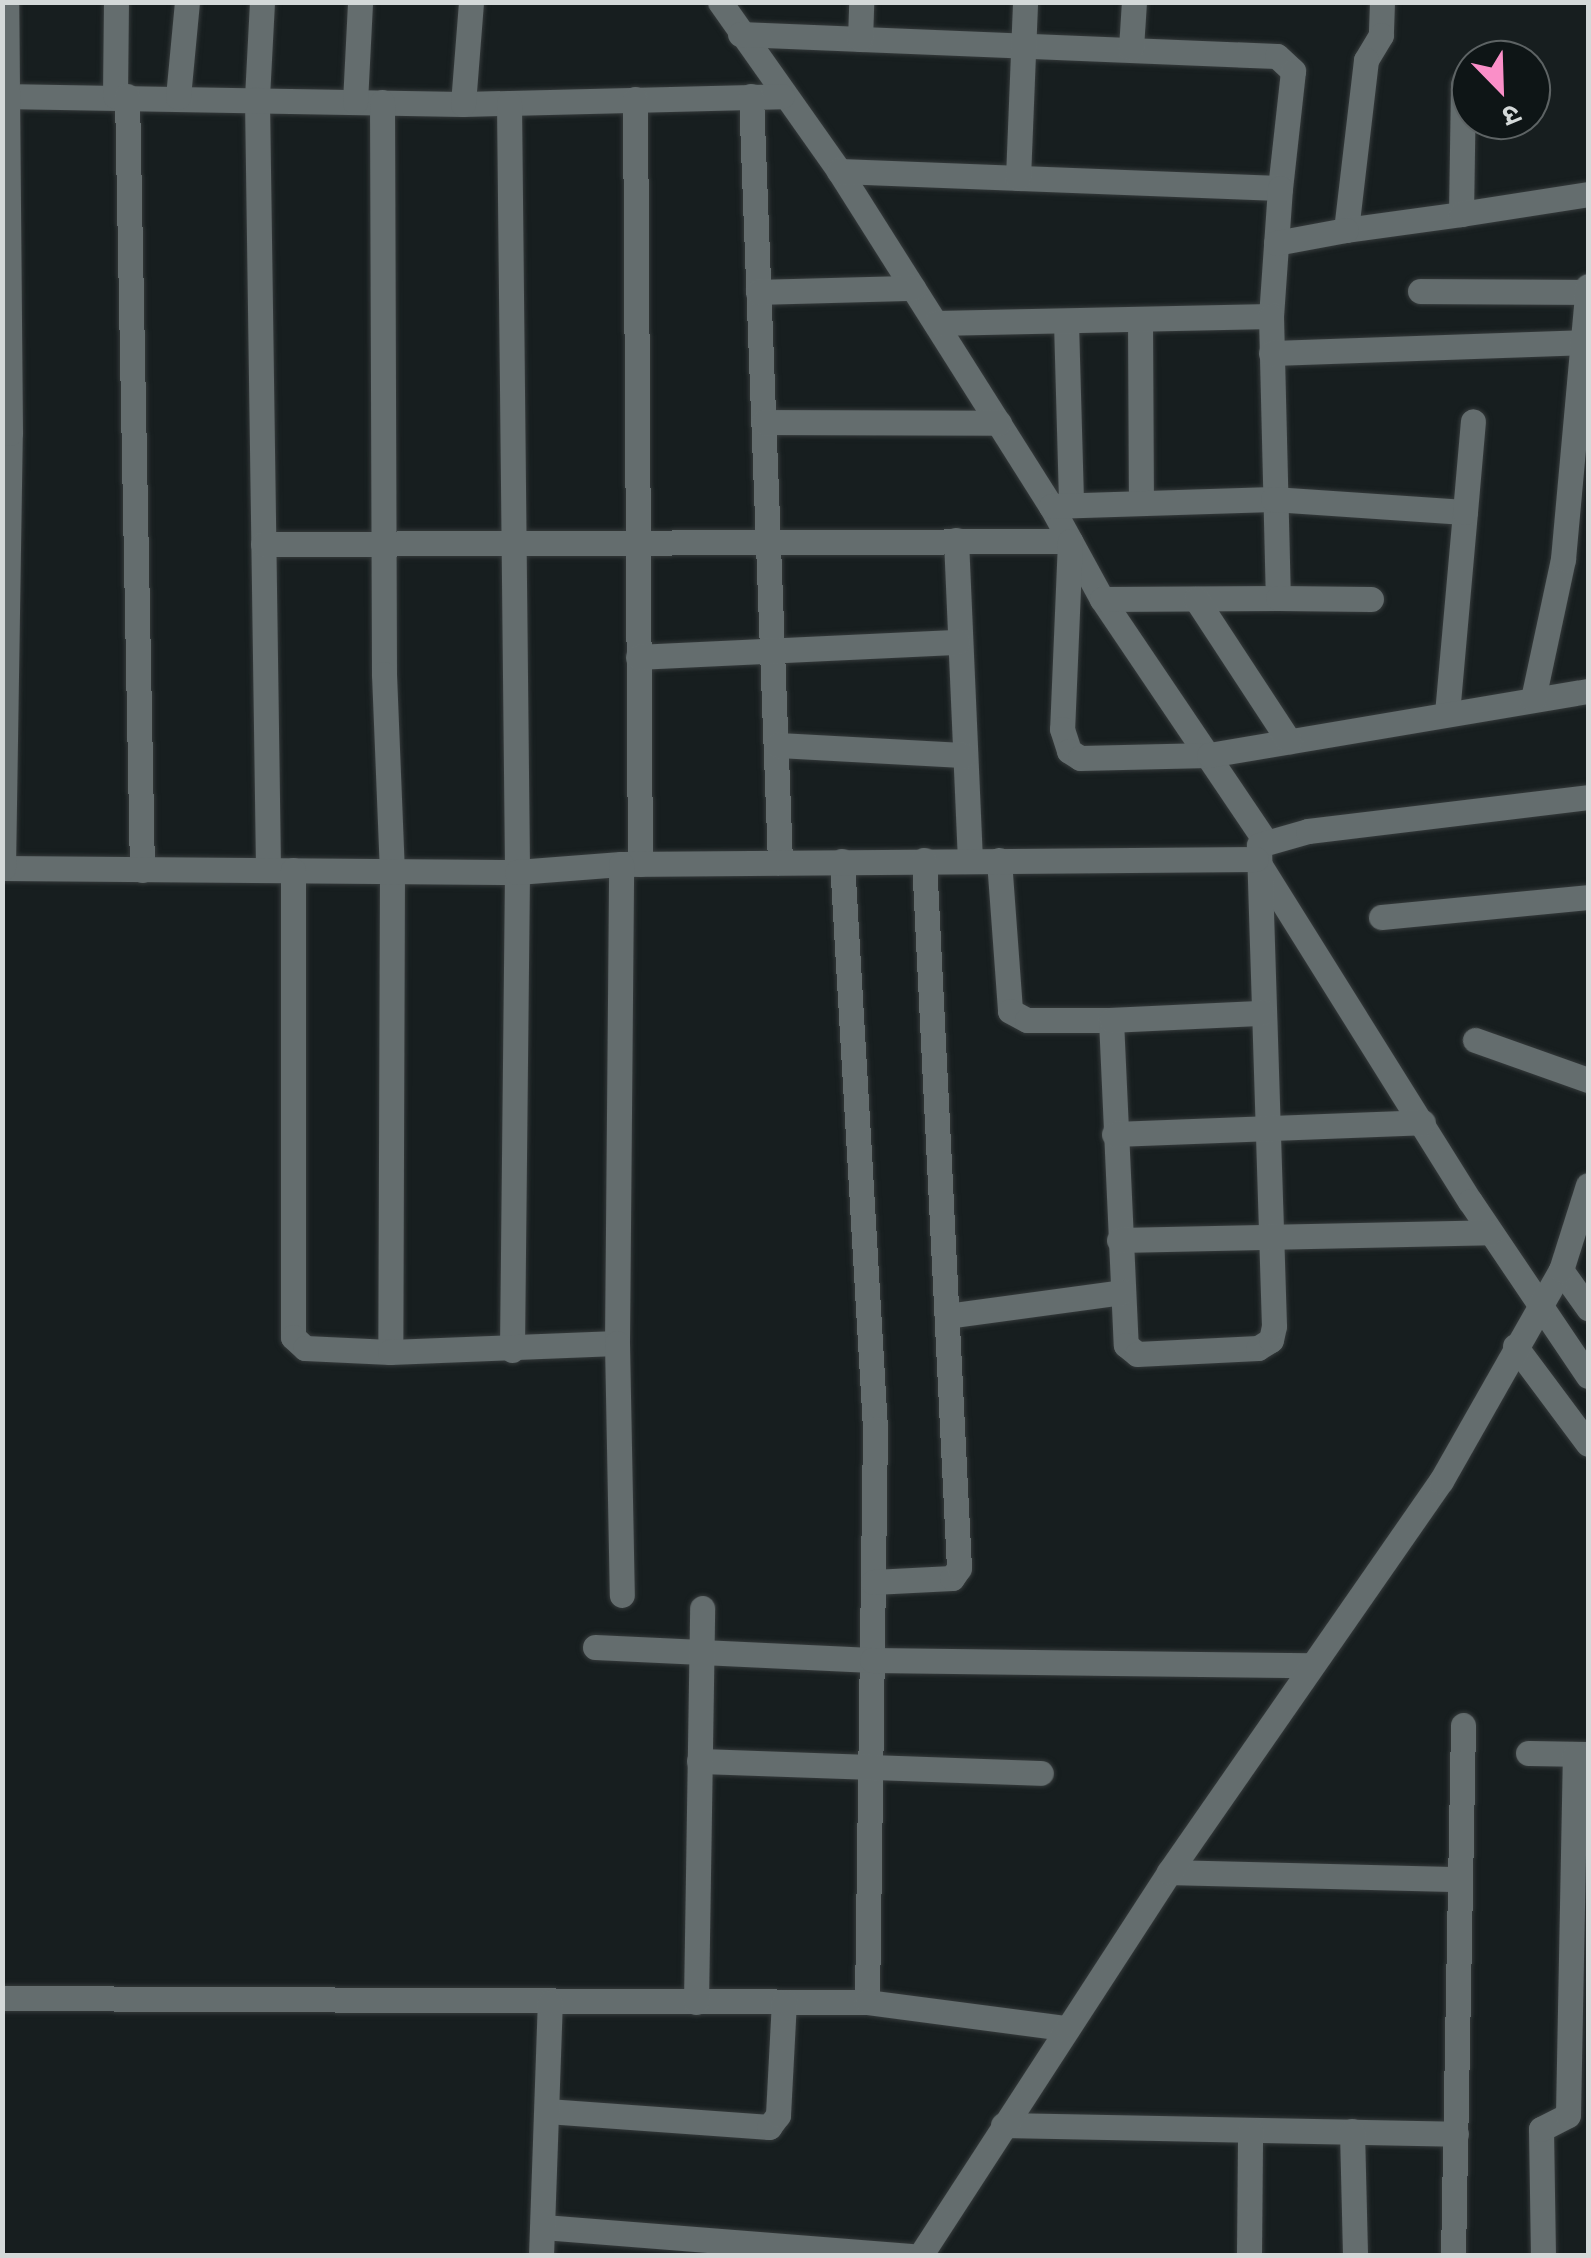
<!DOCTYPE html>
<meta charset="utf-8">
<style>
body{margin:0}
#map{position:relative;width:1591px;height:2258px;overflow:hidden;background:#171e1f;font-family:Inter,"Noto Sans Devanagari",sans-serif}
div>[style]{position:absolute}
.roads{filter:drop-shadow(0 0 2px #353a3b) drop-shadow(0 0 2px #353a3b)}
.minor>*{height:25px;margin:-12.5px;padding:0 12.5px;transform-origin:12.5px;border-radius:12.5px;background:#646d6e}
span{translate:-50% -50%;white-space:nowrap;text-align:center;line-height:1.15;-webkit-text-stroke:9px #0e1516;paint-order:stroke}
.frame{position:absolute;inset:0;border:5px solid #d4d9d9;pointer-events:none}
.north{position:absolute;left:1451px;top:40px;width:100px;height:100px;box-sizing:border-box;background:#0e1516;border:2px solid #5d6364;border-radius:50%;rotate:157deg;font-size:28px;font-weight:700;line-height:40px;text-align:center;color:#d4d9d9}
.north::after{content:'';display:block;margin:auto;width:35px;height:45px;background:#fa8fc8;clip-path:polygon(50% 0,100% 100%,50% 72%,0 100%)}
</style>
<div id="map">
<div class="roads">
<div class="minor">
<div style="left:262px;top:2px;width:97px;rotate:93deg"></div>
<div style="left:257px;top:99px;width:771px;rotate:89.18deg"></div>
<div style="left:720px;top:2px;width:207px;rotate:54.8deg"></div>
<div style="left:839px;top:171px;width:396px;rotate:57.7deg"></div>
<div style="left:1051px;top:506px;width:106px;rotate:61.3deg"></div>
<div style="left:1102px;top:599px;width:292px;rotate:56deg"></div>
<div style="left:1382px;top:2px;width:33px;rotate:92deg"></div>
<div style="left:1381px;top:35px;width:29px;rotate:121deg"></div>
<div style="left:1366px;top:60px;width:171px;rotate:96.7deg"></div>
<div style="left:1346px;top:230px;width:116px;rotate:-7.9deg"></div>
<div style="left:1461px;top:214px;width:129px;rotate:-89.1deg"></div>
<div style="left:740px;top:34px;width:537px;rotate:2.35deg"></div>
<div style="left:1277px;top:56px;width:22px;rotate:43deg"></div>
<div style="left:1293px;top:71px;width:118px;rotate:96.3deg"></div>
<div style="left:860px;top:39px;width:37px;rotate:-88deg"></div>
<div style="left:1131px;top:48px;width:46px;rotate:-86.3deg"></div>
<div style="left:2px;top:96px;width:461px;rotate:1deg"></div>
<div style="left:463px;top:104px;width:319px;rotate:-1.4deg"></div>
<div style="left:115px;top:96px;width:94px;rotate:-89.4deg"></div>
<div style="left:127px;top:96px;width:774px;rotate:88.89deg"></div>
<div style="left:751px;top:96px;width:767px;rotate:87.83deg"></div>
<div style="left:178px;top:97px;width:95px;rotate:-84.6deg"></div>
<div style="left:635px;top:99px;width:765px;rotate:89.63deg"></div>
<div style="left:355px;top:102px;width:100px;rotate:-87.1deg"></div>
<div style="left:382px;top:102px;width:572px;rotate:89.8deg"></div>
<div style="left:384px;top:674px;width:197px;rotate:87.7deg"></div>
<div style="left:392px;top:871px;width:481px;rotate:90.2deg"></div>
<div style="left:509px;top:103px;width:769px;rotate:89.4deg"></div>
<div style="left:517px;top:872px;width:478px;rotate:90.6deg"></div>
<div style="left:463px;top:104px;width:102px;rotate:-85.5deg"></div>
<div style="left:839px;top:171px;width:441px;rotate:2.2deg"></div>
<div style="left:1280px;top:188px;width:128px;rotate:94deg"></div>
<div style="left:1018px;top:178px;width:176px;rotate:-87.7deg"></div>
<div style="left:1461px;top:214px;width:129px;rotate:-8.9deg"></div>
<div style="left:1276px;top:243px;width:71px;rotate:-10.5deg"></div>
<div style="left:1420px;top:291px;width:168px;rotate:0.3deg"></div>
<div style="left:758px;top:292px;width:155px;rotate:-1.5deg"></div>
<div style="left:1140px;top:319px;width:182px;rotate:89.7deg"></div>
<div style="left:1066px;top:322px;width:183px;rotate:88.4deg"></div>
<div style="left:936px;top:323px;width:335px;rotate:-1.2deg"></div>
<div style="left:1271px;top:316px;width:282px;rotate:88.6deg"></div>
<div style="left:1278px;top:598px;width:176px;rotate:179.7deg"></div>
<div style="left:1271px;top:353px;width:312px;rotate:-2deg"></div>
<div style="left:763px;top:422px;width:236px;rotate:0.2deg"></div>
<div style="left:1051px;top:506px;width:222px;rotate:-1.8deg"></div>
<div style="left:1273px;top:499px;width:192px;rotate:3.9deg"></div>
<div style="left:1465px;top:512px;width:201px;rotate:95.1deg"></div>
<div style="left:1465px;top:512px;width:91px;rotate:-85deg"></div>
<div style="left:956px;top:540px;width:320px;rotate:87.5deg"></div>
<div style="left:263px;top:544px;width:807px;rotate:-0.21deg"></div>
<div style="left:1070px;top:541px;width:188px;rotate:92.4deg"></div>
<div style="left:1062px;top:729px;width:23px;rotate:72deg"></div>
<div style="left:1069px;top:751px;width:13px;rotate:32deg"></div>
<div style="left:1080px;top:758px;width:129px;rotate:-1.3deg"></div>
<div style="left:1209px;top:755px;width:384px;rotate:-9.6deg"></div>
<div style="left:1278px;top:598px;width:93px;rotate:0.6deg"></div>
<div style="left:1196px;top:599px;width:170px;rotate:56.8deg"></div>
<div style="left:638px;top:657px;width:320px;rotate:-2.7deg"></div>
<div style="left:1533px;top:699px;width:143px;rotate:-77.9deg"></div>
<div style="left:1563px;top:559px;width:274px;rotate:-84.8deg"></div>
<div style="left:777px;top:745px;width:187px;rotate:3.1deg"></div>
<div style="left:1256px;top:859px;width:403px;rotate:58deg"></div>
<div style="left:1470px;top:1201px;width:211px;rotate:56deg"></div>
<div style="left:999px;top:860px;width:151px;rotate:85.8deg"></div>
<div style="left:1010px;top:1011px;width:19px;rotate:28deg"></div>
<div style="left:1027px;top:1020px;width:84px"></div>
<div style="left:1111px;top:1020px;width:325px;rotate:87.4deg"></div>
<div style="left:1126px;top:1345px;width:14px;rotate:39deg"></div>
<div style="left:1137px;top:1354px;width:121px;rotate:-2.8deg"></div>
<div style="left:1258px;top:1348px;width:15px;rotate:-32deg"></div>
<div style="left:1271px;top:1340px;width:14px;rotate:-78deg"></div>
<div style="left:1274px;top:1326px;width:481px;rotate:-91.8deg"></div>
<div style="left:1259px;top:845px;width:51px;rotate:-15.9deg"></div>
<div style="left:1308px;top:831px;width:282px;rotate:-6.9deg"></div>
<div style="left:842px;top:861px;width:569px;rotate:86.67deg"></div>
<div style="left:875px;top:1429px;width:573px;rotate:90.8deg"></div>
<div style="left:2px;top:868px;width:515px;rotate:0.45deg"></div>
<div style="left:517px;top:872px;width:104px;rotate:-4.4deg"></div>
<div style="left:621px;top:864px;width:635px;rotate:-0.45deg"></div>
<div style="left:3px;top:868px;width:435px;rotate:-89.1deg"></div>
<div style="left:10px;top:433px;width:431px;rotate:-90.5deg"></div>
<div style="left:293px;top:870px;width:467px;rotate:90deg"></div>
<div style="left:293px;top:1337px;width:16px;rotate:43deg"></div>
<div style="left:305px;top:1348px;width:85px;rotate:2.7deg"></div>
<div style="left:390px;top:1352px;width:227px;rotate:-2.3deg"></div>
<div style="left:617px;top:1343px;width:479px;rotate:-89.5deg"></div>
<div style="left:1381px;top:917px;width:208px;rotate:-5.5deg"></div>
<div style="left:1111px;top:1020px;width:151px;rotate:-2.7deg"></div>
<div style="left:1475px;top:1040px;width:120px;rotate:19.5deg"></div>
<div style="left:1114px;top:1134px;width:309px;rotate:-2.2deg"></div>
<div style="left:1119px;top:1240px;width:371px;rotate:-1.2deg"></div>
<div style="left:1561px;top:1270px;width:47px;rotate:54.6deg"></div>
<div style="left:947px;top:1316px;width:177px;rotate:-7.8deg"></div>
<div style="left:617px;top:1343px;width:252px;rotate:88.9deg"></div>
<div style="left:1515px;top:1346px;width:122px;rotate:53.3deg"></div>
<div style="left:873px;top:1582px;width:79px;rotate:-2.9deg"></div>
<div style="left:952px;top:1578px;width:12px;rotate:-55deg"></div>
<div style="left:959px;top:1568px;width:709px;rotate:-92.83deg"></div>
<div style="left:595px;top:1647px;width:277px;rotate:2.7deg"></div>
<div style="left:872px;top:1660px;width:438px;rotate:0.7deg"></div>
<div style="left:1528px;top:1753px;width:60px;rotate:1deg"></div>
<div style="left:699px;top:1761px;width:342px;rotate:2deg"></div>
<div style="left:1169px;top:1872px;width:291px;rotate:1.4deg"></div>
<div style="left:2px;top:1998px;width:865px;rotate:0.26deg"></div>
<div style="left:867px;top:2002px;width:200px;rotate:7.5deg"></div>
<div style="left:696px;top:2002px;width:394px;rotate:-89.1deg"></div>
<div style="left:547px;top:2111px;width:223px;rotate:4.1deg"></div>
<div style="left:769px;top:2127px;width:15px;rotate:-53deg"></div>
<div style="left:778px;top:2115px;width:113px;rotate:-87deg"></div>
<div style="left:1003px;top:2125px;width:453px;rotate:1.1deg"></div>
<div style="left:1352px;top:2131px;width:125px;rotate:88.6deg"></div>
<div style="left:543px;top:2227px;width:369px;rotate:4.5deg"></div>
<div style="left:541px;top:2256px;width:254px;rotate:-88deg"></div>
<div style="left:920px;top:2256px;width:458px;rotate:-57deg"></div>
<div style="left:1169px;top:1872px;width:476px;rotate:-55.2deg"></div>
<div style="left:1441px;top:1481px;width:243px;rotate:-60.4deg"></div>
<div style="left:1561px;top:1270px;width:89px;rotate:-72.4deg"></div>
<div style="left:1249px;top:2256px;width:126px;rotate:-89.5deg"></div>
<div style="left:1453px;top:2256px;width:531px;rotate:-88.92deg"></div>
<div style="left:1543px;top:2256px;width:127px;rotate:-90.9deg"></div>
<div style="left:1541px;top:2129px;width:30px;rotate:-27deg"></div>
<div style="left:1568px;top:2115px;width:361px;rotate:-88.9deg"></div>
</div>
</div>
<div class="frame"></div>
<div class="north">उ</div>
</div>
